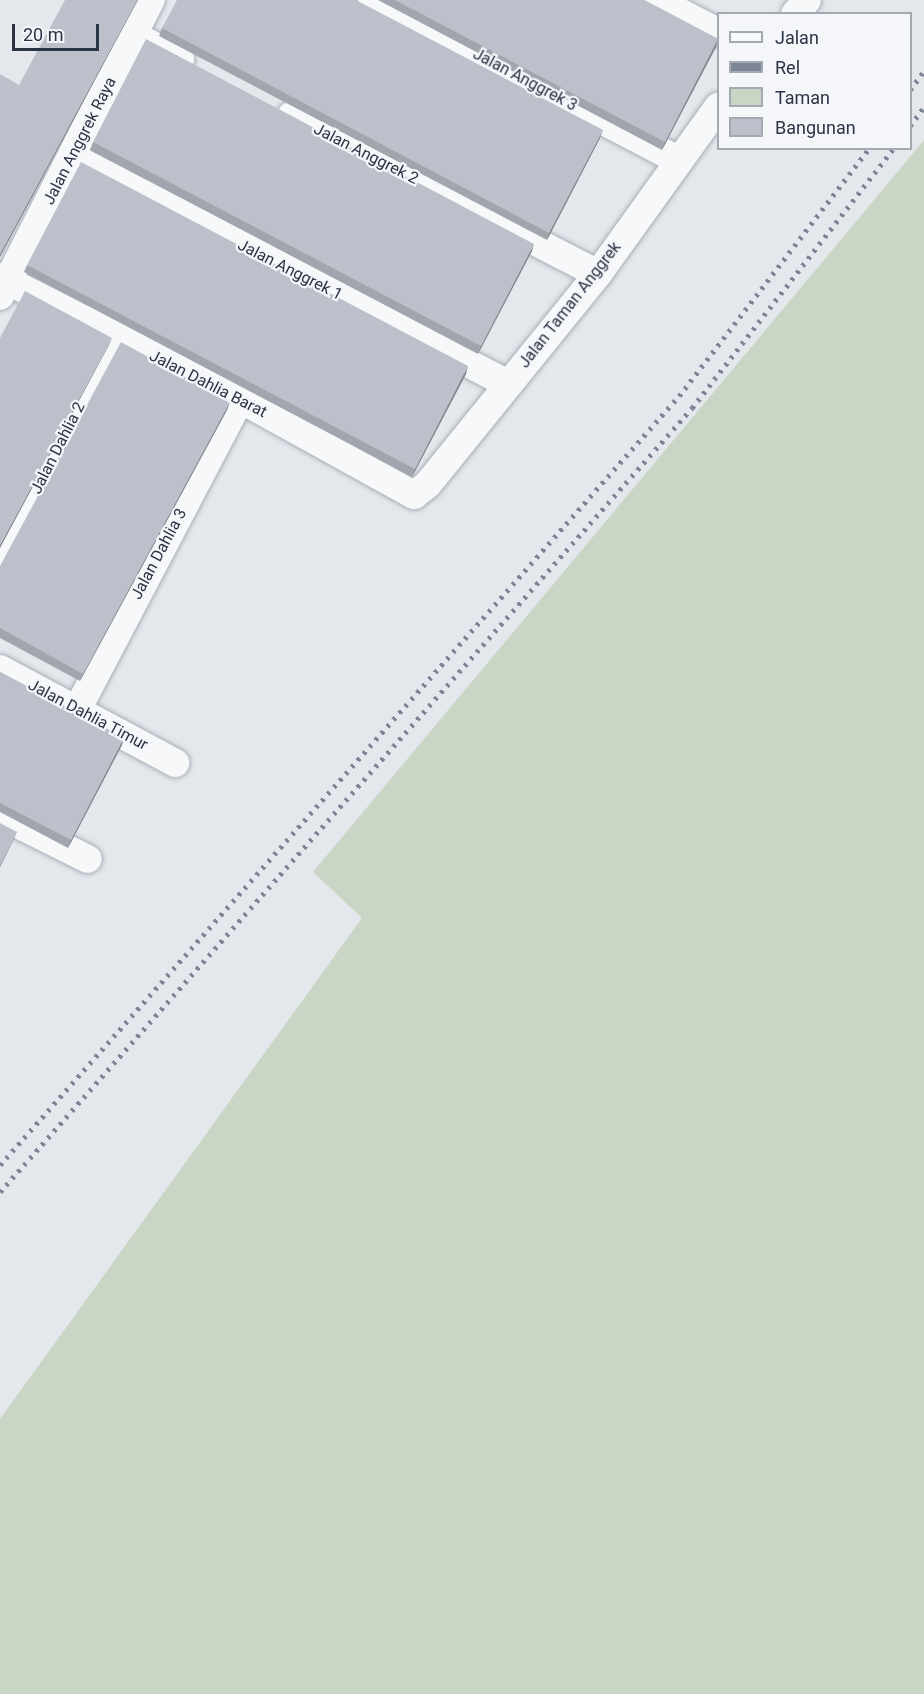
<!DOCTYPE html>
<style>
body{margin:0}
#map{position:relative;width:924px;height:1694px;overflow:hidden;background:#e4e7ec;font-family:Roboto,sans-serif}
div>[style]{position:absolute}
.green>*{inset:0;background:#c9d6c5}
.roads{filter:drop-shadow(0 0 2px #a9aeb7) drop-shadow(0 0 2px #a9aeb7)}
.minor>*{height:28px;margin:-14px;padding:0 14px;transform-origin:14px;border-radius:14px;background:#f7f8fa}
.rail>*{height:4.5px;margin-top:-2.25px;transform-origin:0;background:repeating-linear-gradient(90deg,#7d8696 0 3px,transparent 0 9px)}
.wall>*{inset:0;background:#a1a5ae}
.shaded-wall>*{inset:0;background:#83868d}
.building>*{inset:0;background:#bbc0ca}
span{translate:-50% -50%;white-space:nowrap;text-align:center;line-height:1.15;-webkit-text-stroke:4.5px #f4f6f9;paint-order:stroke}
.street-label{font-size:16px;color:#2b3445}
.legend{position:absolute;left:717px;top:12px;width:195px;height:138px;box-sizing:border-box;background:#f4f6f9;border:2px solid #a4a8b1;margin:0;padding:8px 10px;list-style:none;font-size:18px;color:#2b3445}
.legend li{display:flex;align-items:center;gap:12px;height:30px}
.legend b{width:30px;border:2px solid #a4a8b1}
.scale{position:absolute;left:12px;top:24px;width:87px;height:27px;box-sizing:border-box;border:3px solid #2b3445;border-top:0;padding-left:8px;font-size:18px;line-height:21px;white-space:nowrap;color:#2b3445;-webkit-text-stroke:4px #f4f6f9;paint-order:stroke}
</style>
<div id="map">
<div class="green">
<div style="clip-path:polygon(924px 140px,924px 1694px,0 1694px,0 1419px,362px 918px,313px 872px)"></div>
</div>
<div class="roads">
<div class="minor">
<div style="left:372px;top:0;width:345px;rotate:27.6deg"></div>
<div style="left:656px;top:0;width:70px;rotate:27.3deg"></div>
<div style="left:795px;top:14px;width:18px;rotate:-49deg"></div>
<div style="left:133px;top:35px;width:53px;rotate:27.1deg"></div>
<div style="left:291px;top:116px;width:345px;rotate:27.2deg"></div>
<div style="left:72px;top:157px;width:492px;rotate:27.5deg"></div>
<div style="left:0;top:277px;width:269px;rotate:26.9deg"></div>
<div style="left:240px;top:399px;width:199px;rotate:28.9deg"></div>
<div style="left:414px;top:495px;width:18px;rotate:-38deg"></div>
<div style="left:428px;top:484px;width:270px;rotate:-51deg"></div>
<div style="left:598px;top:274px;width:206px;rotate:-54.3deg"></div>
<div style="left:0;top:296px;width:332px;rotate:-63deg"></div>
<div style="left:0;top:561px;width:253px;rotate:-62.9deg"></div>
<div style="left:0;top:669px;width:199px;rotate:28.2deg"></div>
<div style="left:78px;top:708px;width:349px;rotate:-62.3deg"></div>
<div style="left:0;top:815px;width:98px;rotate:26.6deg"></div>
</div>
</div>
<div class="rail">
<div style="left:910px;top:90px;width:24px;rotate:-54deg"></div>
<div style="left:910px;top:126px;width:24px;rotate:-54deg"></div>
<div style="left:0;top:1165px;width:1026px;rotate:-48.56deg"></div>
<div style="left:679px;top:396px;width:312px;rotate:-52.5deg"></div>
<div style="left:0;top:1192px;width:1046px;rotate:-48.57deg"></div>
<div style="left:692px;top:408px;width:329px;rotate:-52.2deg"></div>
</div>
<div class="wall">
<div style="clip-path:polygon(378px 0,644px 0,718px 39px,716px 47px,662px 150px)"></div>
<div style="clip-path:polygon(162px 28px,600px 138px,547px 240px,159px 36px)"></div>
<div style="clip-path:polygon(93px 142px,532px 251px,478px 354px,90px 150px)"></div>
<div style="clip-path:polygon(27px 265px,466px 374px,412px 477px,24px 272px)"></div>
<div style="clip-path:polygon(230px 402px,227px 410px,80px 681px,0 638px,0 566px)"></div>
<div style="clip-path:polygon(0 672px,124px 738px,122px 745px,68px 848px,0 812px)"></div>
</div>
<div class="shaded-wall">
<div style="clip-path:polygon(137px 0,138px 0,0 257px,0 254px)"></div>
<div style="clip-path:polygon(718px 39px,716px 47px,662px 150px,665px 142px)"></div>
<div style="clip-path:polygon(603px 130px,600px 138px,547px 240px,549px 233px)"></div>
<div style="clip-path:polygon(534px 244px,532px 251px,478px 354px,481px 346px)"></div>
<div style="clip-path:polygon(112px 338px,109px 345px,0 548px,0 545px)"></div>
<div style="clip-path:polygon(468px 366px,466px 374px,412px 477px,415px 469px)"></div>
<div style="clip-path:polygon(230px 402px,227px 410px,80px 681px,83px 674px)"></div>
<div style="clip-path:polygon(124px 738px,122px 745px,68px 848px,71px 840px)"></div>
<div style="clip-path:polygon(17px 832px,14px 839px,0 867px,0 865px)"></div>
</div>
<div class="building">
<div style="clip-path:polygon(65px 0,137px 0,0 254px,0 74px,19px 85px)"></div>
<div style="clip-path:polygon(177px 0,356px 0,603px 130px,549px 233px,162px 28px)"></div>
<div style="clip-path:polygon(395px 0,644px 0,718px 39px,665px 142px)"></div>
<div style="clip-path:polygon(146px 39px,534px 244px,481px 346px,93px 142px)"></div>
<div style="clip-path:polygon(81px 162px,468px 366px,415px 469px,27px 265px)"></div>
<div style="clip-path:polygon(25px 291px,112px 338px,0 545px,0 338px)"></div>
<div style="clip-path:polygon(121px 342px,230px 402px,83px 674px,0 628px,0 566px)"></div>
<div style="clip-path:polygon(0 672px,124px 738px,71px 840px,0 803px)"></div>
<div style="clip-path:polygon(0 823px,17px 832px,0 865px)"></div>
</div>
<div class="street-label">
<span style="left:525px;top:80px;rotate:28deg">Jalan Anggrek 3</span>
<span style="left:80px;top:141px;rotate:-63deg">Jalan Anggrek Raya</span>
<span style="left:366px;top:154px;rotate:27deg">Jalan Anggrek 2</span>
<span style="left:290px;top:270px;rotate:27deg">Jalan Anggrek 1</span>
<span style="left:570px;top:305px;rotate:-52deg">Jalan Taman Anggrek</span>
<span style="left:208px;top:384px;rotate:27deg">Jalan Dahlia Barat</span>
<span style="left:58px;top:448px;rotate:-63deg">Jalan Dahlia 2</span>
<span style="left:159px;top:554px;rotate:-62deg">Jalan Dahlia 3</span>
<span style="left:88px;top:715px;rotate:28deg">Jalan Dahlia Timur</span>
</div>
<ul class="legend">
<li><b style="height:8px;background:#f7f8fa"></b>Jalan</li>
<li><b style="height:8px;background:#7d8696"></b>Rel</li>
<li><b style="height:16px;background:#c9d6c5"></b>Taman</li>
<li><b style="height:16px;background:#bbc0ca"></b>Bangunan</li>
</ul>
<div class="scale">20 m</div>
</div>
